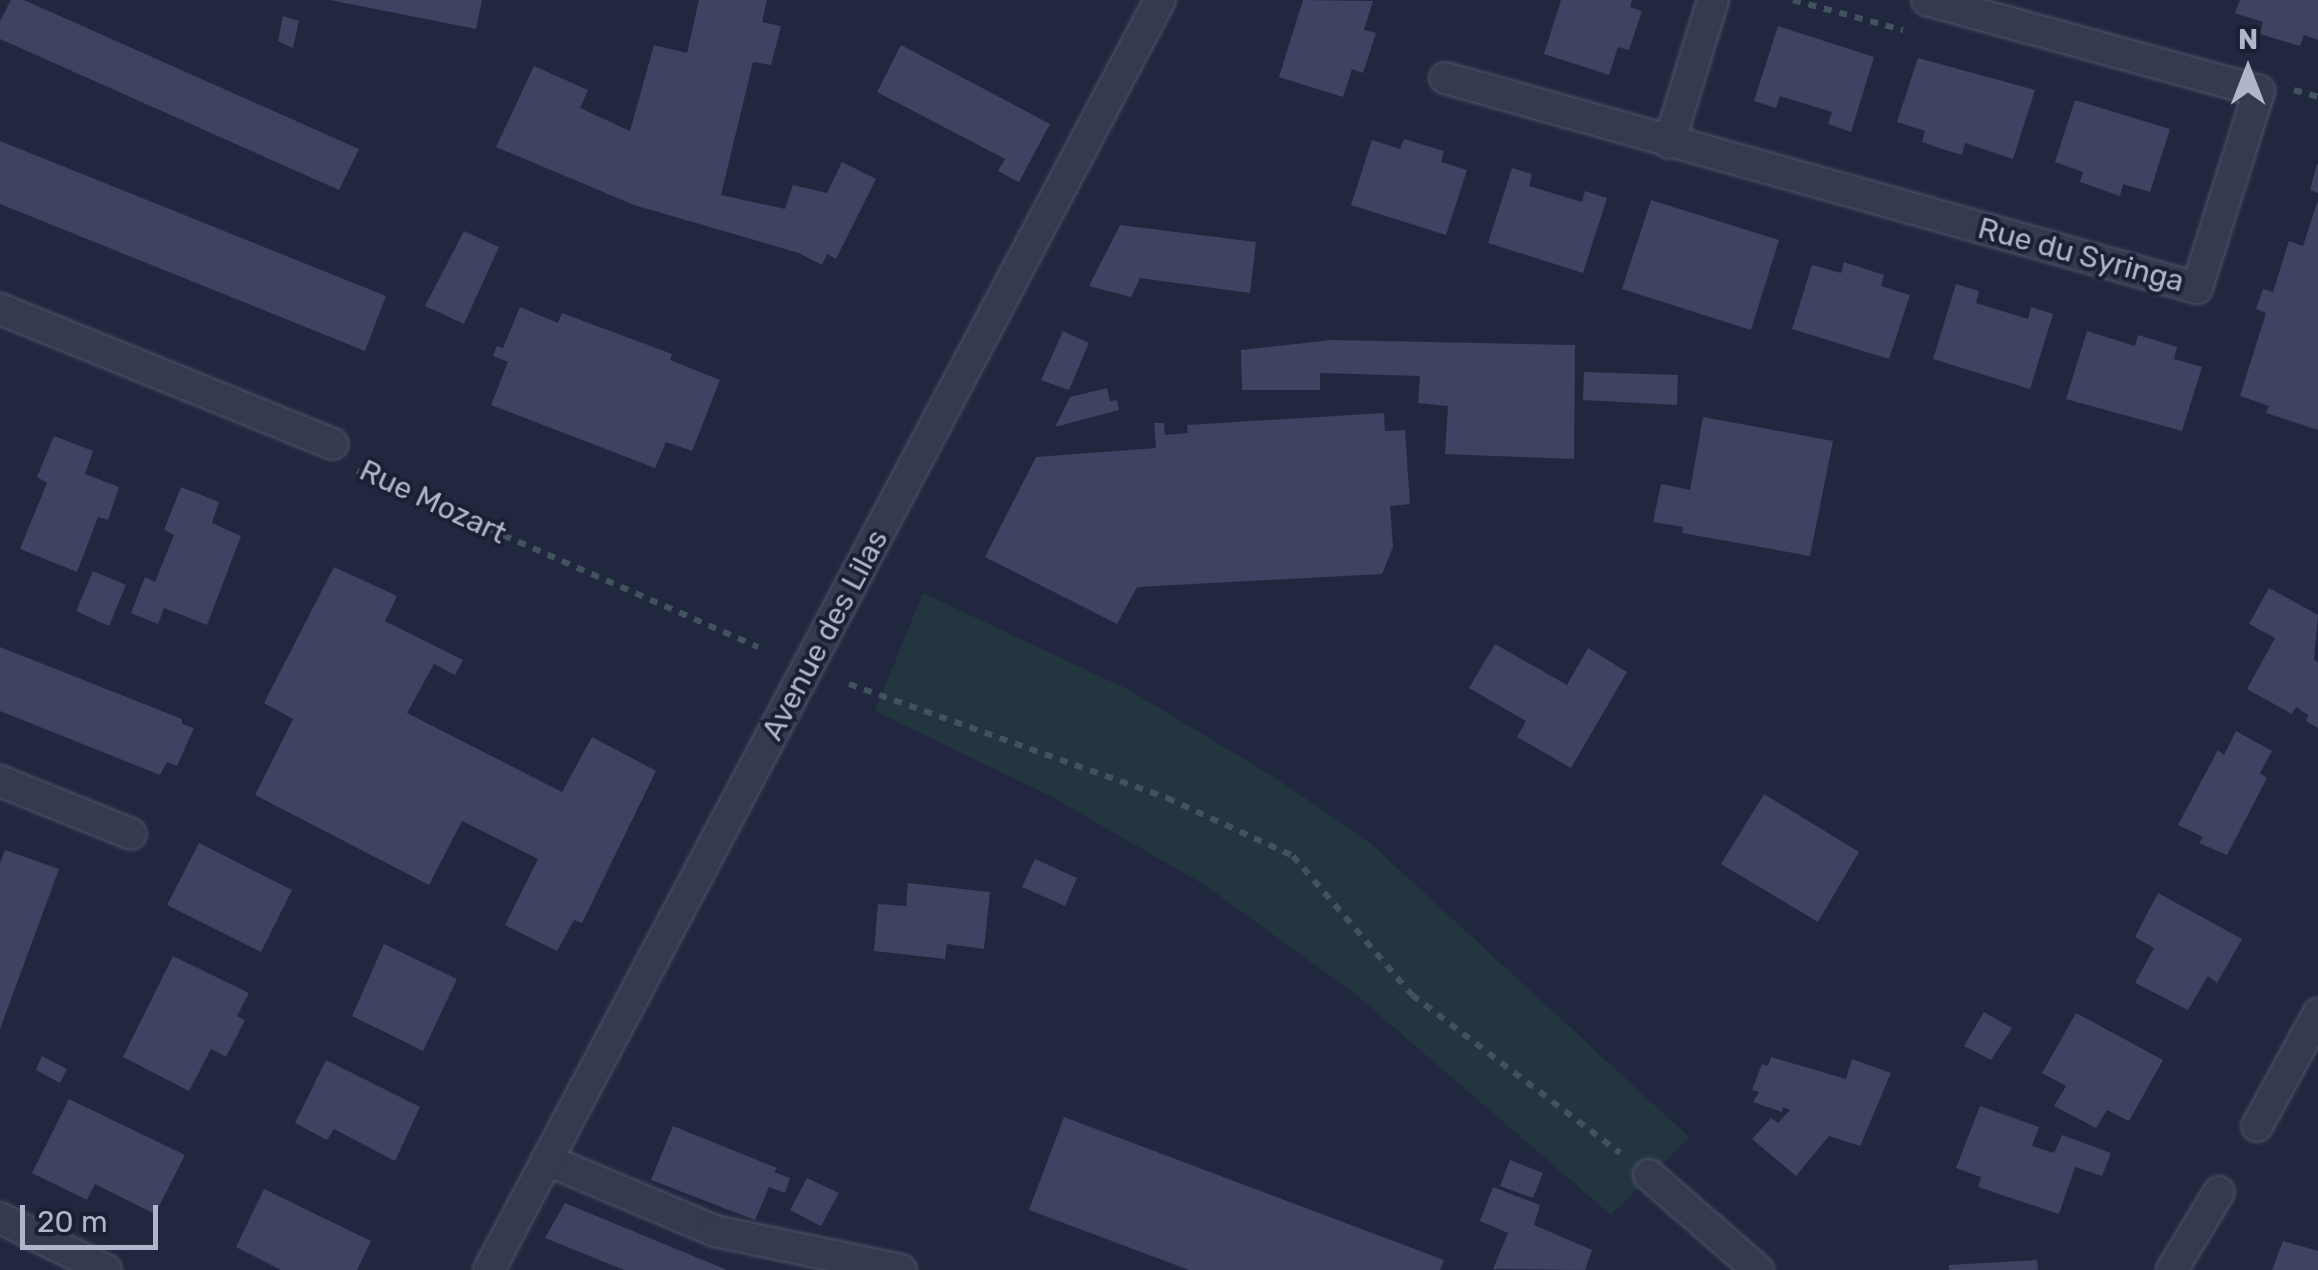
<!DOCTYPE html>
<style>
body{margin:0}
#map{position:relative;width:2318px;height:1270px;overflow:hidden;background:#21273f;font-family:Rubik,sans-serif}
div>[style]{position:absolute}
.green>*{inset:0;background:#233640}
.building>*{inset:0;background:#3d4360}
.path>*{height:6px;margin-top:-3px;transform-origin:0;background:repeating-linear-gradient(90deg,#41535d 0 8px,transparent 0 16px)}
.roads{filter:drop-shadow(0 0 2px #51556a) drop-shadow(0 0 2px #51556a)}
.minor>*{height:30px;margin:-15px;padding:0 15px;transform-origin:15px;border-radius:15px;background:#353a4f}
span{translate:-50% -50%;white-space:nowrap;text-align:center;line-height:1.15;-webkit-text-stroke:8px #1b1f34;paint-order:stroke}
.street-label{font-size:30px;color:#b1b5ca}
.north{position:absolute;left:2198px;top:20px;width:100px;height:100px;-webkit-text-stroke:8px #1b1f34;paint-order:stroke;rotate:0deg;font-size:28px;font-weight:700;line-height:40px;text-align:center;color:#b1b5ca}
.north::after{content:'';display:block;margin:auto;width:35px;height:45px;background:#b1b5ca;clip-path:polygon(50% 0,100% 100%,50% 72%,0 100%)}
.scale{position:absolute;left:20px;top:1205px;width:138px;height:45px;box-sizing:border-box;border:5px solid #b1b5ca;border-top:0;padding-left:12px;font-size:30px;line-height:35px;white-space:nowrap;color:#b1b5ca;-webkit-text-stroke:8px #1b1f34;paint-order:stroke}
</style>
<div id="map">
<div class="green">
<div style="clip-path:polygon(923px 593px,1129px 690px,1277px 779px,1369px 842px,1689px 1137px,1611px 1215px,1354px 993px,1203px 884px,1052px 797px,875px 711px)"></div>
</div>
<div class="building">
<div style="clip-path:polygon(11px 0,24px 0,359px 149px,339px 190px,0 39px,0 21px)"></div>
<div style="clip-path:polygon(330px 0,482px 0,476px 29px)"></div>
<div style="clip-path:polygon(699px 0,767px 0,762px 22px,781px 26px,771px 65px,753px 62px,721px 195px,785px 209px,793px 185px,827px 193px,842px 162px,876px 179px,836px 259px,827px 254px,822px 265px,799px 253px,634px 205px,496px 147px,534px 66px,588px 90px,580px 108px,630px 131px,654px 45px,687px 53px)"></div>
<div style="clip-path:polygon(1303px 0,1373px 1px,1364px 30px,1376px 33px,1363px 73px,1352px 69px,1343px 97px,1279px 77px)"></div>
<div style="clip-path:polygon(1561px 0,1632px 0,1630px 7px,1642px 11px,1629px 50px,1618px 47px,1609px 75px,1544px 54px)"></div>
<div style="clip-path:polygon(2240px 0,2318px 0,2318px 40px,2304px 35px,2300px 46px,2260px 34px,2263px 22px,2235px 13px)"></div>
<div style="clip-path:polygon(283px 16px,299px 21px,293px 48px,278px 41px)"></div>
<div style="clip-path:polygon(1778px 26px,1874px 57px,1851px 132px,1828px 124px,1832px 112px,1780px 96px,1776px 108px,1754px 101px)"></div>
<div style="clip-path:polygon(901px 45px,1050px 124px,1019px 182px,998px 171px,1005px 159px,877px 92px)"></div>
<div style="clip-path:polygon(1918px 58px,2035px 90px,2013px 159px,1965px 143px,1962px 155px,1942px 149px,1922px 142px,1925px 131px,1897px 122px)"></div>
<div style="clip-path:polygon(2075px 100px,2170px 129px,2150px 192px,2123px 184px,2120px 196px,2080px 182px,2083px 172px,2055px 162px)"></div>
<div style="clip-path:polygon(1404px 139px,1444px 151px,1441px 162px,1467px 170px,1446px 235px,1351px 205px,1372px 140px,1400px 149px)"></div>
<div style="clip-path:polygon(0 141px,386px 296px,365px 351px,0 204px)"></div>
<div style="clip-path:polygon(2317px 164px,2318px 165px,2318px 193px,2310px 190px)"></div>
<div style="clip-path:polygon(1512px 168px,1532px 174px,1529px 186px,1582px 202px,1585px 191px,1607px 198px,1583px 273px,1488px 243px)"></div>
<div style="clip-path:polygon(1651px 200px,1779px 240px,1751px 330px,1622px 289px)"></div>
<div style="clip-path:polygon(2318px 200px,2318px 430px,2266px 413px,2269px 406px,2240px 396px,2266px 313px,2256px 309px,2263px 289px,2273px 292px,2289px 241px,2303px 246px)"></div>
<div style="clip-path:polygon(1120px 225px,1256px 242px,1250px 293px,1140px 278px,1131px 297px,1089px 286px)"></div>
<div style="clip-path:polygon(464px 231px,499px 247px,464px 324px,425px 306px)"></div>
<div style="clip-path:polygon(1844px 262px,1884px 275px,1881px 286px,1910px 295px,1889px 359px,1792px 329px,1812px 265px,1841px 273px)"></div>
<div style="clip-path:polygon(1956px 284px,1979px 291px,1976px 303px,2028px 319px,2031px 307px,2053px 314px,2030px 389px,1933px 359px)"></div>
<div style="clip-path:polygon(520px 307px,558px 323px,562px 313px,672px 354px,670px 360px,720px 380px,692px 451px,666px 442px,655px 468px,491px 405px,508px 362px,493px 356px,497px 346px,503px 348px)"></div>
<div style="clip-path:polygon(1063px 331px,1089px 343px,1069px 390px,1041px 380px)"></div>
<div style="clip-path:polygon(2087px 331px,2135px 346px,2138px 335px,2158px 341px,2177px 347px,2174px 359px,2202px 367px,2182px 431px,2066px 399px)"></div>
<div style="clip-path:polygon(1332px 340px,1575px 345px,1574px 459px,1445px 454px,1448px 406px,1418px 403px,1420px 376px,1320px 373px,1320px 390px,1242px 390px,1241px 350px)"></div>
<div style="clip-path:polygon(1584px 372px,1678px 375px,1677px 405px,1583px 400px)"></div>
<div style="clip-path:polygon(1107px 388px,1110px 401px,1117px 400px,1119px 410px,1055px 427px,1070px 397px)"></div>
<div style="clip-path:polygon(1384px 413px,1385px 431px,1405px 430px,1410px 504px,1390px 506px,1393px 547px,1382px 574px,1137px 587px,1117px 624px,985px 557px,1036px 457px,1156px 448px,1154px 423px,1164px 423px,1165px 435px,1188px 433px,1187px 425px)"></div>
<div style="clip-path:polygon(1703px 417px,1833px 441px,1810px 556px,1682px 533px,1683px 527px,1653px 522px,1661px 484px,1690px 490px)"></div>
<div style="clip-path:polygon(54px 436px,93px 451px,85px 474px,119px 487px,108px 520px,98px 517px,77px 572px,20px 549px,47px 483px,37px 477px)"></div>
<div style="clip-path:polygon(181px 487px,219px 502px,212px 523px,241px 536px,207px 625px,164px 608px,158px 624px,131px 613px,145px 577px,155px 582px,174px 535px,164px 530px)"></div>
<div style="clip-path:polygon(334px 567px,397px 596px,385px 621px,463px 660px,455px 675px,434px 664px,407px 713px,562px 792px,592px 737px,656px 771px,582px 923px,574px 920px,557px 951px,505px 925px,538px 859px,462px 821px,429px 885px,255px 795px,293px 719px,264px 703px)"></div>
<div style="clip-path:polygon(93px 571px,126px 585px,109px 626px,76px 611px)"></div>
<div style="clip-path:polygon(2269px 588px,2318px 615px,2314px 660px,2318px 662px,2318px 728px,2306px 721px,2308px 715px,2296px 707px,2292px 714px,2247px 689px,2275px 638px,2249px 624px)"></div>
<div style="clip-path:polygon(1495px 644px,1567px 685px,1588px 648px,1627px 672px,1571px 768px,1517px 737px,1526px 721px,1469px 688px)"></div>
<div style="clip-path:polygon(0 647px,182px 719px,182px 724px,194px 728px,177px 766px,167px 762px,160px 775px,0 711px)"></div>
<div style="clip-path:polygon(2236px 731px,2272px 751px,2260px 773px,2267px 778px,2227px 855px,2199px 843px,2203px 837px,2178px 825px,2218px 750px,2224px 755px)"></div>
<div style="clip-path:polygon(1764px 794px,1859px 852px,1818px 922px,1721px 864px)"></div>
<div style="clip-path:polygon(199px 843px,292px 890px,261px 952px,167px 905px)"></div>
<div style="clip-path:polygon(5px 850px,59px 869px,0 1029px,0 864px)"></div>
<div style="clip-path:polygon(1035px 859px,1077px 878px,1065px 906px,1022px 887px)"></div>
<div style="clip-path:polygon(908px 883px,990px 892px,984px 949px,947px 944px,945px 959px,874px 951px,878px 904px,906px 906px)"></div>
<div style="clip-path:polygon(2158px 893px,2242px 939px,2217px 983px,2208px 976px,2188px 1010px,2135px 983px,2154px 948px,2135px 937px)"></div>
<div style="clip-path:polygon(384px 944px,457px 979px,423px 1051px,352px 1016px)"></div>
<div style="clip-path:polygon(173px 956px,249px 993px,237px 1016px,245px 1020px,226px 1057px,211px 1049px,189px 1091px,123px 1057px)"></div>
<div style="clip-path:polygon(1984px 1012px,2012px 1028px,1991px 1060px,1964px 1046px)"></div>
<div style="clip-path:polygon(2076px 1013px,2163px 1060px,2129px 1121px,2107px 1110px,2096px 1128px,2054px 1106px,2066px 1086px,2042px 1073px)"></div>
<div style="clip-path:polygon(42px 1056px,67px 1069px,60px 1083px,36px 1070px)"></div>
<div style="clip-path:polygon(1771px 1057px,1846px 1079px,1852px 1059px,1891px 1073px,1860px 1146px,1829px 1136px,1796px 1176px,1752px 1139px,1771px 1118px,1778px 1123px,1790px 1110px,1783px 1107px,1782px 1112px,1753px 1102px,1759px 1092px,1752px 1090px,1762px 1064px,1768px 1066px)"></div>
<div style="clip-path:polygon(326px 1060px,420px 1107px,395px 1161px,334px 1129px,327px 1140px,295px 1123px)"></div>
<div style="clip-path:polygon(69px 1099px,185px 1155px,155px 1214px,95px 1184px,87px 1200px,32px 1173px)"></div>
<div style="clip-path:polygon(1980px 1106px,2039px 1127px,2032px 1146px,2054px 1153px,2062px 1135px,2111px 1153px,2102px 1176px,2075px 1167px,2059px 1214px,1978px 1187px,1981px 1177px,1956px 1168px)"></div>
<div style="clip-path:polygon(1064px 1117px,1444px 1260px,1440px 1270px,1189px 1270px,1029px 1210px)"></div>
<div style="clip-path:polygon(673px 1126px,777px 1168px,774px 1172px,790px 1178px,785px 1193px,769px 1187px,755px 1220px,651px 1180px)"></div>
<div style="clip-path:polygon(1510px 1160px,1543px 1173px,1533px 1198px,1500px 1186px)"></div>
<div style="clip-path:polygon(807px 1178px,839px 1193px,821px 1226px,790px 1210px)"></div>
<div style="clip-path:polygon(1493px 1187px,1540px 1205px,1534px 1225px,1592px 1250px,1585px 1270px,1493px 1269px,1508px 1233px,1480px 1221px)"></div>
<div style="clip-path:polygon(264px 1189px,371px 1241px,357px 1270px,281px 1270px,236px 1247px)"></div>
<div style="clip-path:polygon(565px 1203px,727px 1270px,624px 1270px,545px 1238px)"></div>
<div style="clip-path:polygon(2283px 1241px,2318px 1251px,2318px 1270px,2272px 1270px)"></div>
<div style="clip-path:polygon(2037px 1260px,2038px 1270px,1949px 1270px,1949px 1265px)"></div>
</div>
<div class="path">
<div style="left:1793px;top:0;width:114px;rotate:15.3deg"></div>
<div style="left:2294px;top:90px;width:25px;rotate:16deg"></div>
<div style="left:357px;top:471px;width:438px;rotate:23.7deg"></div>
<div style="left:849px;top:684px;width:338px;rotate:19.7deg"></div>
<div style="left:1167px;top:798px;width:139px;rotate:24.7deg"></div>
<div style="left:1293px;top:856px;width:183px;rotate:49.4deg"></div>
<div style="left:1412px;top:995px;width:261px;rotate:37.2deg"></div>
</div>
<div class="roads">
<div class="minor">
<div style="left:1445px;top:78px;width:781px;rotate:15.6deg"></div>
<div style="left:2197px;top:288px;width:207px;rotate:-72.5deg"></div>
<div style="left:2259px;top:91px;width:344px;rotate:-164.7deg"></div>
<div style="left:1669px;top:143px;width:150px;rotate:-72.9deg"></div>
<div style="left:0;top:309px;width:359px;rotate:22.1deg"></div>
<div style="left:0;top:781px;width:141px;rotate:22deg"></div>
<div style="left:2257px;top:1126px;width:128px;rotate:-61.4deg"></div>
<div style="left:547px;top:1160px;width:182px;rotate:22.9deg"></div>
<div style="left:715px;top:1231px;width:190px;rotate:11.8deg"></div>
<div style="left:1649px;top:1175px;width:145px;rotate:41.1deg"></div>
<div style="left:0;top:1218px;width:118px;rotate:26.1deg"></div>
<div style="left:489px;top:1270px;width:1436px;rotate:-62.15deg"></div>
<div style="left:2172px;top:1270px;width:91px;rotate:-58.9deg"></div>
</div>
</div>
<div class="street-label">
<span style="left:2081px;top:255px;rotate:15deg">Rue du Syringa</span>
<span style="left:433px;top:502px;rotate:25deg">Rue Mozart</span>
<span style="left:825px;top:635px;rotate:-62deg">Avenue des Lilas</span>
</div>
<div class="north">N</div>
<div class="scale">20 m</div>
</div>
